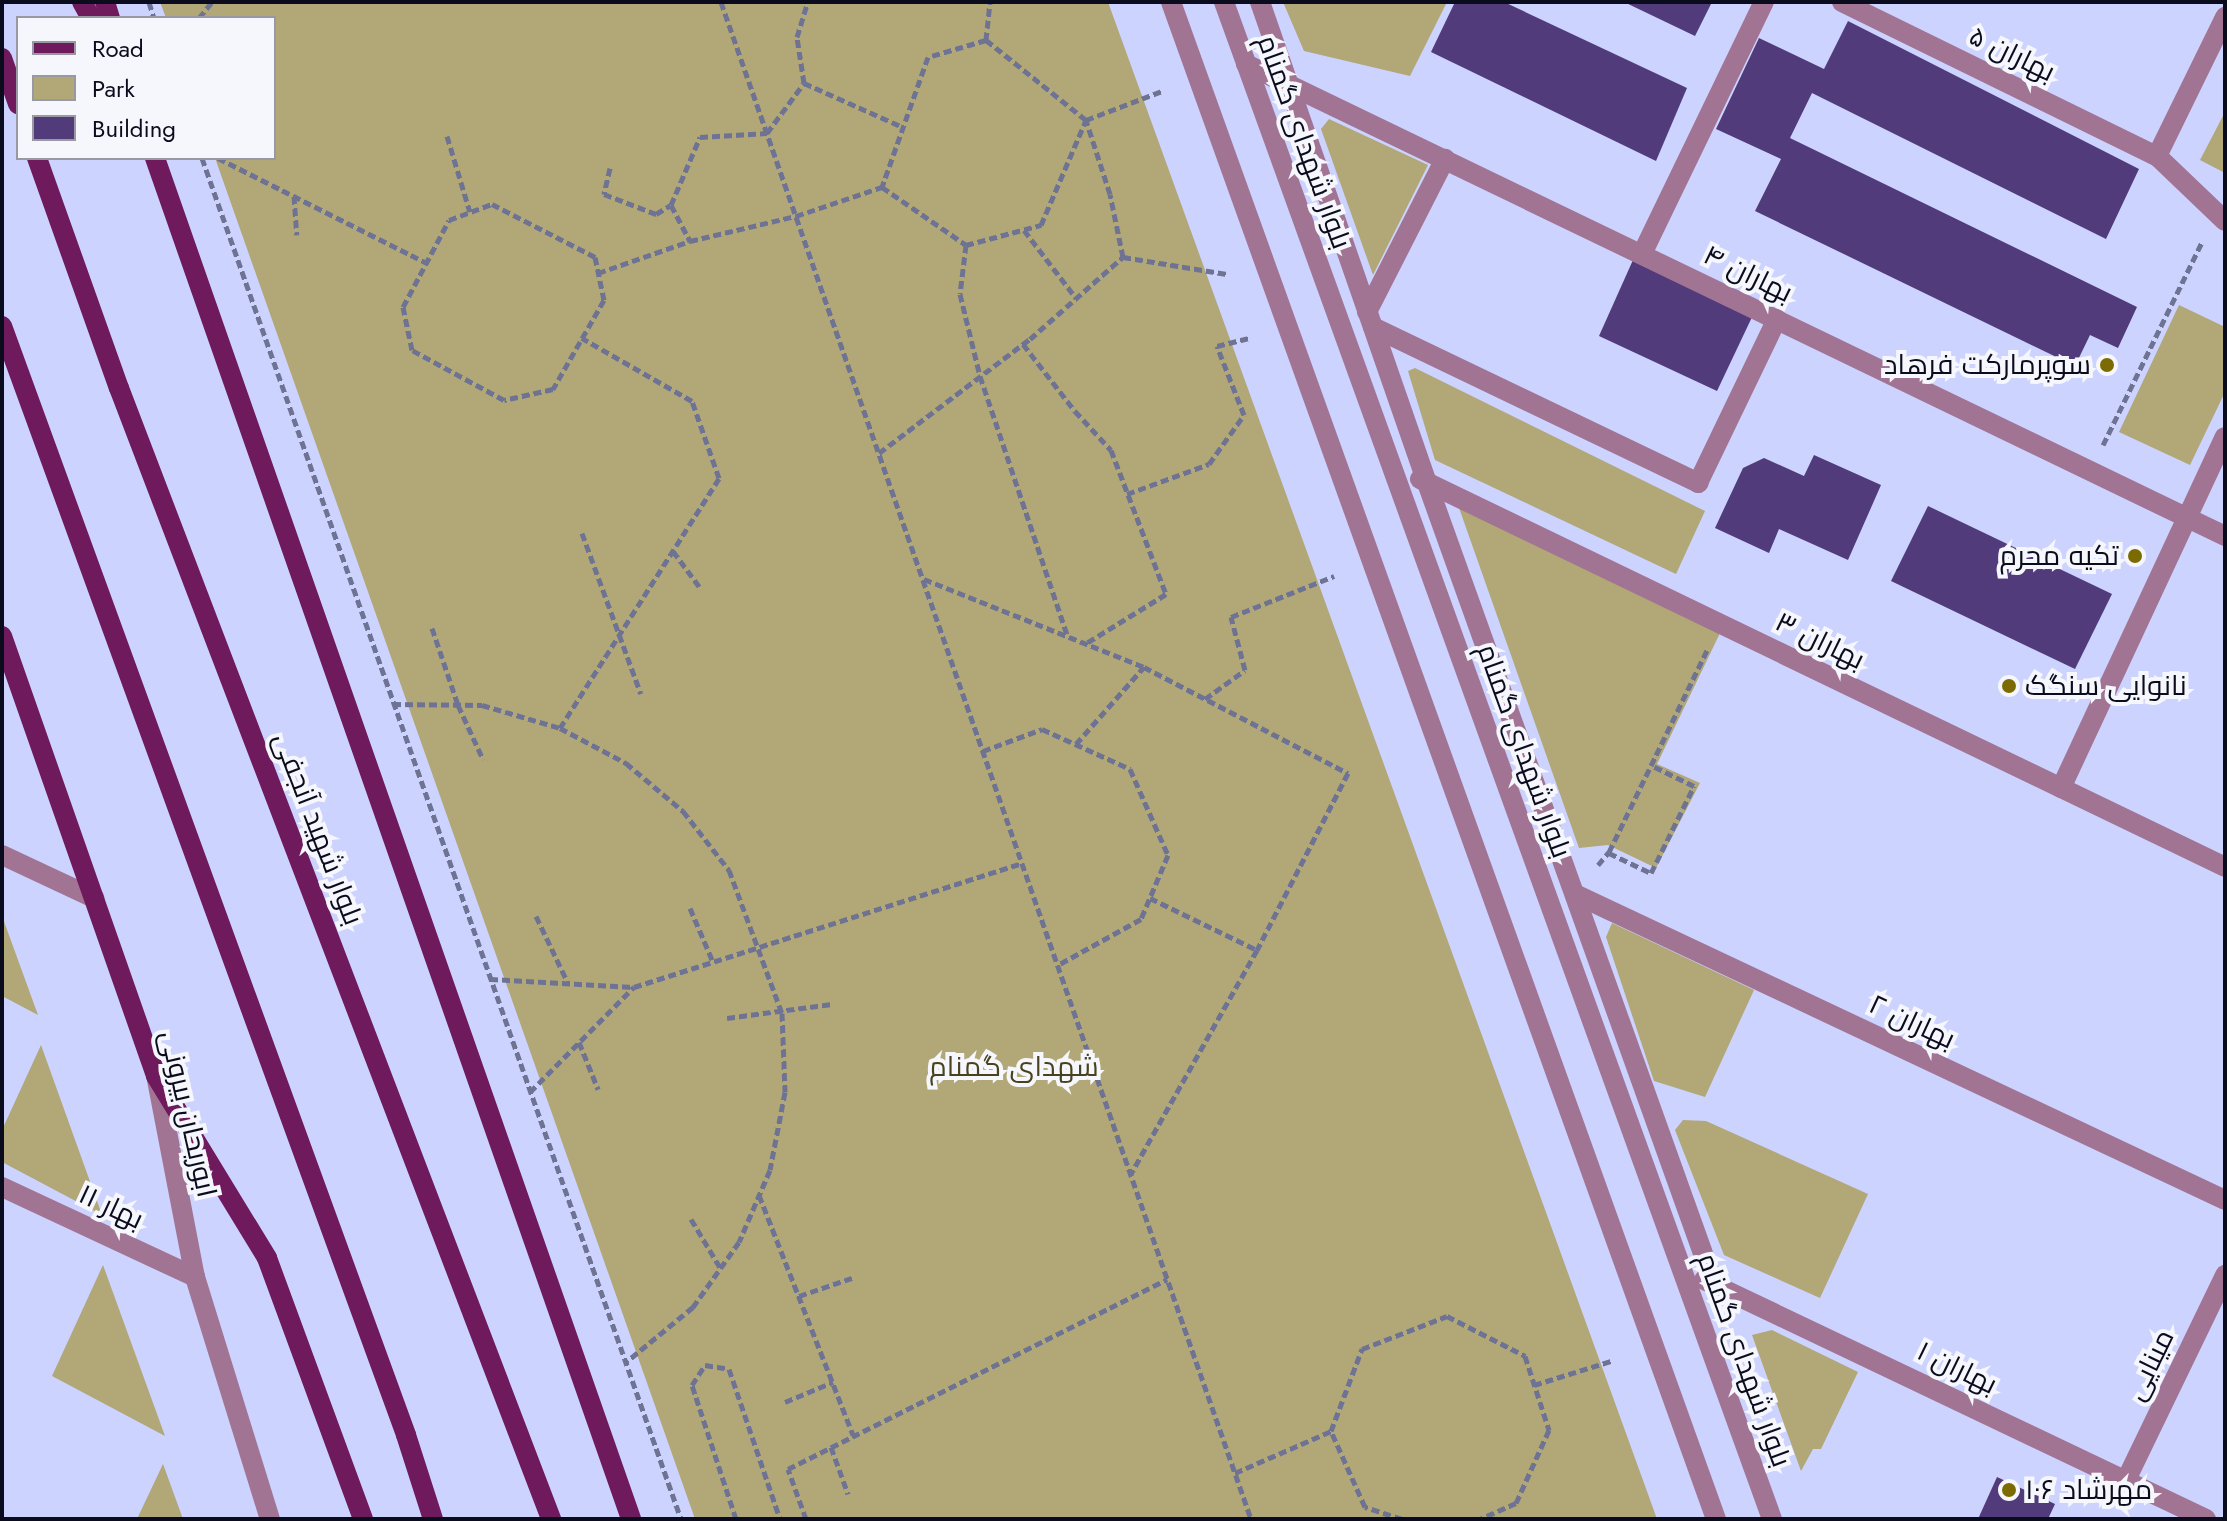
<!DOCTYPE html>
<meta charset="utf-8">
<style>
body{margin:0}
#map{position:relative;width:2227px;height:1521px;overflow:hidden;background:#ccd3ff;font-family:Jost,Cairo,sans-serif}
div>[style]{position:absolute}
.green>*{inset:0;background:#b1a777}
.building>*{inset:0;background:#513b7a}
.path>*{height:5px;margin-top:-2.5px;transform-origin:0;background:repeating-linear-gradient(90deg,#6f7393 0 8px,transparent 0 12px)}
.minor>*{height:20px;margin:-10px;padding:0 10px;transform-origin:10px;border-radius:10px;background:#a27494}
.major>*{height:20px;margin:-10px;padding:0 10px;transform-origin:10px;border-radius:10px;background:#6e1a5c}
.dots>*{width:22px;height:22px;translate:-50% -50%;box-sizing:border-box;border:4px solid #f6f7fc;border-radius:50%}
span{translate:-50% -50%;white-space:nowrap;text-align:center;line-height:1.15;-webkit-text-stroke:8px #f6f7fc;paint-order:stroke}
.street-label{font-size:28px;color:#0a0b1d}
.poi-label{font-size:28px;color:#0a0b1d}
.right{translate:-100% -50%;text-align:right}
.left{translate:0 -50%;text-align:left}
.park-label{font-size:28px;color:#49421e}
.frame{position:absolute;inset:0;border:4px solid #0a0b1d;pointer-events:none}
.legend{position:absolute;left:16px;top:16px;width:260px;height:144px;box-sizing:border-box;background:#f6f7fc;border:2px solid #9899a3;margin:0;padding:10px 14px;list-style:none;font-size:24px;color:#0a0b1d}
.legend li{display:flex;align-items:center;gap:16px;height:40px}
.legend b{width:40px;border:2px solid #9899a3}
</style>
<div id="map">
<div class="green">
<div style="clip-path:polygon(160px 2px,1108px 2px,1657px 1519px,695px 1519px,215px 158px,274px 158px,274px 18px,166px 18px)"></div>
<div style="clip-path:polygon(1283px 2px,1447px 2px,1410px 76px,1304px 51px)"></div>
<div style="clip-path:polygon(2225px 112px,2225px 173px,2200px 160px)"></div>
<div style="clip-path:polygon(1329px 119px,1428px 165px,1373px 275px,1321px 129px)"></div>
<div style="clip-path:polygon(2179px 305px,2225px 327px,2225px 392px,2190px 465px,2119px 432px)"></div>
<div style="clip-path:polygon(1415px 368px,1705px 511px,1676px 574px,1435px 460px,1408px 371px)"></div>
<div style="clip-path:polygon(1458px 505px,1721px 631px,1657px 764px,1700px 783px,1656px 868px,1608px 845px,1579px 848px)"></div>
<div style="clip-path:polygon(2px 916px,38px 1015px,2px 996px)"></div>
<div style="clip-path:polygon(1612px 923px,1754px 990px,1705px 1097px,1654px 1081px,1606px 937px)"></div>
<div style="clip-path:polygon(41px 1045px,102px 1215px,2px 1162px,2px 1130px)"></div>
<div style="clip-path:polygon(1683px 1120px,1706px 1121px,1868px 1194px,1820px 1298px,1724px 1255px,1675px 1130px)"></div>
<div style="clip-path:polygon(103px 1265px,165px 1436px,52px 1376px)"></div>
<div style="clip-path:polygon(1772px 1330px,1858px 1372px,1821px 1449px,1813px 1449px,1801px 1471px,1752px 1335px)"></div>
<div style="clip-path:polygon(163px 1464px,183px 1519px,137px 1519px)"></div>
</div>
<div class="building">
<div style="clip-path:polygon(1455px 2px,1504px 2px,1687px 88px,1656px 161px,1431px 52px)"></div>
<div style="clip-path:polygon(1624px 2px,1712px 2px,1695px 36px)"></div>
<div style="clip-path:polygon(1848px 21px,2139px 169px,2106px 239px,1812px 93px,1790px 138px,2137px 307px,2118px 348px,2090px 335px,2075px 366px,1755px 211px,1781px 159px,1716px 129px,1759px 38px,1824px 69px)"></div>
<div style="clip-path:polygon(1633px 260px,1753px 315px,1717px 391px,1599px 336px)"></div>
<div style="clip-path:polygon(1814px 455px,1881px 485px,1848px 560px,1779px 529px,1769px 553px,1715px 528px,1743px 468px,1764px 458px,1804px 476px)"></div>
<div style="clip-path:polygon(1928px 506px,2112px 594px,2075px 669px,1891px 581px)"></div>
<div style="clip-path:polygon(1997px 1477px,2055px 1504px,2048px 1519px,1978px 1519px)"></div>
</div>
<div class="path">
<div style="left:149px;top:2px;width:17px;rotate:73deg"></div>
<div style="left:721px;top:2px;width:1607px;rotate:70.74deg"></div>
<div style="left:199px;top:18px;width:21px;rotate:-51deg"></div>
<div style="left:986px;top:40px;width:38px;rotate:-84deg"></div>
<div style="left:804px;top:83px;width:108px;rotate:24deg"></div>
<div style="left:447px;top:136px;width:79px;rotate:73.2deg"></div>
<div style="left:202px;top:158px;width:1443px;rotate:70.61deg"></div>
<div style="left:218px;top:158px;width:234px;rotate:26.7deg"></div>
<div style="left:610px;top:168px;width:27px;rotate:103deg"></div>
<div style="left:604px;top:194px;width:56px;rotate:21deg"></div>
<div style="left:656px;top:214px;width:17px;rotate:-31deg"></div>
<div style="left:671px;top:205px;width:41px;rotate:62.2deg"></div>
<div style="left:294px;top:196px;width:39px;rotate:86deg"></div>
<div style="left:492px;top:204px;width:116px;rotate:27.2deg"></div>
<div style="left:595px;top:257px;width:44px;rotate:78.2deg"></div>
<div style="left:604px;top:300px;width:103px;rotate:119.8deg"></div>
<div style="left:553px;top:389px;width:50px;rotate:167.3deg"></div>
<div style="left:504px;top:400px;width:105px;rotate:-151.5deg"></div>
<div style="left:412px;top:350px;width:44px;rotate:-101.8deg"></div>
<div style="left:403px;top:307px;width:98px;rotate:-62.1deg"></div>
<div style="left:449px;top:220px;width:46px;rotate:-20.4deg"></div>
<div style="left:671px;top:205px;width:74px;rotate:-66.9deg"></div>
<div style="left:700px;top:137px;width:67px;rotate:-3.4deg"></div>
<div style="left:767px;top:133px;width:62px;rotate:-53.5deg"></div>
<div style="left:804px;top:83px;width:47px;rotate:-98.7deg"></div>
<div style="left:797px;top:37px;width:37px;rotate:-73deg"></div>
<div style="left:1024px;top:230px;width:86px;rotate:52.6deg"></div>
<div style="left:966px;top:245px;width:49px;rotate:97deg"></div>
<div style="left:960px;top:294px;width:84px;rotate:76.3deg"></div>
<div style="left:980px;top:376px;width:275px;rotate:71.4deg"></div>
<div style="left:1123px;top:257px;width:105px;rotate:9.3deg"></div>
<div style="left:598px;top:273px;width:97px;rotate:-19.2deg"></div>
<div style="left:690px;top:241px;width:109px;rotate:-13.3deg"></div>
<div style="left:796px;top:216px;width:91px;rotate:-18.6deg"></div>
<div style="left:882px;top:187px;width:102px;rotate:34.6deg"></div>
<div style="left:966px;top:245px;width:78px;rotate:-14.9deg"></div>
<div style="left:1041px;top:225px;width:114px;rotate:-66.8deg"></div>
<div style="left:1086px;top:120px;width:128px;rotate:-141.3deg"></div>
<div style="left:986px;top:40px;width:60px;rotate:163.7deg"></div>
<div style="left:928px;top:57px;width:138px;rotate:109.5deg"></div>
<div style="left:1023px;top:344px;width:85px;rotate:52.2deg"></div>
<div style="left:1075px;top:411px;width:53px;rotate:47.3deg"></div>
<div style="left:1111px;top:450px;width:154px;rotate:69.1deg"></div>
<div style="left:1166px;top:594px;width:95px;rotate:148.3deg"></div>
<div style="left:2103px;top:445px;width:226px;rotate:-64deg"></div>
<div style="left:879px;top:453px;width:189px;rotate:-37.1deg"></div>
<div style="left:1030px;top:339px;width:124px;rotate:-41.4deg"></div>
<div style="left:1123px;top:257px;width:64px;rotate:-101.7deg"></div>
<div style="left:1110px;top:194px;width:78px;rotate:-108deg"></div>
<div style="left:1086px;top:120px;width:81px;rotate:-20.9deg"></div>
<div style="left:1127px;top:494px;width:87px;rotate:-20.1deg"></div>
<div style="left:1209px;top:464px;width:60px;rotate:-54.5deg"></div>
<div style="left:1244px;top:415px;width:74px;rotate:-111.4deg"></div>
<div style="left:1217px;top:346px;width:34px;rotate:-14deg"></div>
<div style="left:582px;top:533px;width:171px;rotate:69.9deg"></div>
<div style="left:673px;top:551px;width:47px;rotate:53.6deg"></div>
<div style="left:924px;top:579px;width:237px;rotate:21.8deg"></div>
<div style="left:1144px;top:667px;width:230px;rotate:27.5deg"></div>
<div style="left:1348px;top:773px;width:199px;rotate:117.2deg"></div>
<div style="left:1257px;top:950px;width:257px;rotate:119.4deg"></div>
<div style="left:432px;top:628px;width:81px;rotate:71.3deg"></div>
<div style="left:458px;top:705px;width:60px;rotate:65.2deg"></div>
<div style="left:1205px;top:699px;width:49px;rotate:-35.9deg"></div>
<div style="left:1245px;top:670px;width:55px;rotate:-104.8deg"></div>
<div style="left:1231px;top:617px;width:111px;rotate:-21.7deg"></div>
<div style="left:393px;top:704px;width:89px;rotate:0.6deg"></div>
<div style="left:482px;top:705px;width:81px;rotate:16.4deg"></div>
<div style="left:560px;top:728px;width:75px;rotate:27.9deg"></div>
<div style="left:626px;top:763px;width:75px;rotate:40.1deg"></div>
<div style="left:683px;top:811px;width:75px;rotate:52.1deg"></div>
<div style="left:729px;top:870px;width:153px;rotate:69.7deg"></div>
<div style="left:782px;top:1013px;width:79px;rotate:87.8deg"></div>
<div style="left:785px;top:1092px;width:79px;rotate:100.9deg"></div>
<div style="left:770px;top:1170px;width:78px;rotate:113.3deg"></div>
<div style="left:739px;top:1242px;width:80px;rotate:125.3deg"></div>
<div style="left:693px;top:1307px;width:87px;rotate:140.6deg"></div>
<div style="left:560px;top:728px;width:296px;rotate:-57.5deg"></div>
<div style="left:719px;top:478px;width:82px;rotate:-109.3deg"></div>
<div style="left:692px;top:401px;width:127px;rotate:-150.2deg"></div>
<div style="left:1076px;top:744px;width:103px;rotate:-48.6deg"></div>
<div style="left:983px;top:751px;width:63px;rotate:-20.4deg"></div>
<div style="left:1042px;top:729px;width:97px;rotate:24.4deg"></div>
<div style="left:1130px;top:769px;width:94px;rotate:66.2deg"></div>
<div style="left:1168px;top:855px;width:69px;rotate:112.9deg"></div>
<div style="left:1141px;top:919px;width:95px;rotate:151deg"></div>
<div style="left:1609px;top:853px;width:47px;rotate:25.5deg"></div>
<div style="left:1651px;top:873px;width:97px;rotate:-63.7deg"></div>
<div style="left:1694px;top:786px;width:48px;rotate:-154deg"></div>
<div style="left:1598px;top:865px;width:17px;rotate:-50deg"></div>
<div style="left:1609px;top:852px;width:225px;rotate:-64.1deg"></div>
<div style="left:1150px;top:898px;width:119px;rotate:25.9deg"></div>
<div style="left:690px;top:908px;width:59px;rotate:66.9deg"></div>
<div style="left:536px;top:916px;width:74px;rotate:64.5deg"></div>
<div style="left:490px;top:979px;width:143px;rotate:3.2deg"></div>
<div style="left:727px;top:1018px;width:106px;rotate:-7.6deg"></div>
<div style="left:579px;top:1042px;width:51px;rotate:68deg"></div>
<div style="left:530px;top:1092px;width:148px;rotate:-45.3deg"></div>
<div style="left:634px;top:987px;width:407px;rotate:-17.7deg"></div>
<div style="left:759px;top:1195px;width:258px;rotate:68.6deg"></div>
<div style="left:691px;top:1219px;width:58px;rotate:59deg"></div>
<div style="left:799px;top:1296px;width:56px;rotate:-18.8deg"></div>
<div style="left:1534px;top:1385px;width:81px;rotate:-17.3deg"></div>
<div style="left:785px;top:1402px;width:52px;rotate:-22.6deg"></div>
<div style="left:831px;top:1447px;width:50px;rotate:70.1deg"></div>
<div style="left:1235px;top:1473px;width:105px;rotate:-23.6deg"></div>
<div style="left:736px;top:1519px;width:141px;rotate:-108.2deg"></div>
<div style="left:692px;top:1385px;width:24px;rotate:-57deg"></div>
<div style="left:705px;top:1365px;width:24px;rotate:9deg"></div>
<div style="left:729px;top:1369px;width:158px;rotate:71.2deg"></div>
<div style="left:806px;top:1519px;width:53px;rotate:-109.8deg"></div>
<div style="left:788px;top:1469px;width:424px;rotate:-26.6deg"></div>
<div style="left:1402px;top:1519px;width:39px;rotate:-162deg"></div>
<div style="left:1365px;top:1507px;width:83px;rotate:-114.1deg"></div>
<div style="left:1331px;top:1431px;width:88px;rotate:-69.3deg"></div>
<div style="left:1362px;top:1349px;width:91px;rotate:-21.2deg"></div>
<div style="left:1447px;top:1316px;width:88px;rotate:27.1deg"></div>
<div style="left:1525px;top:1356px;width:78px;rotate:72deg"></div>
<div style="left:1549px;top:1430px;width:80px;rotate:114.3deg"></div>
<div style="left:1516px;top:1503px;width:39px;rotate:156deg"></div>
</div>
<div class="minor">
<div style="left:1171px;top:2px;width:1612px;rotate:70.24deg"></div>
<div style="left:1224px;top:2px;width:1613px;rotate:70.14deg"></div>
<div style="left:1260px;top:2px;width:509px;rotate:70.85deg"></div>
<div style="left:1427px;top:483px;width:851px;rotate:70.29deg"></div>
<div style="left:1842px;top:2px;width:351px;rotate:26.1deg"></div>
<div style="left:2157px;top:156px;width:94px;rotate:43.7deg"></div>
<div style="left:1246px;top:64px;width:1087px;rotate:25.74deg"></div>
<div style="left:2157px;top:156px;width:155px;rotate:-63.9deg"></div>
<div style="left:1642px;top:254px;width:280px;rotate:-64.2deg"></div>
<div style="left:1367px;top:312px;width:172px;rotate:-63deg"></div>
<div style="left:1373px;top:327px;width:361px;rotate:25.6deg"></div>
<div style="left:1698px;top:483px;width:182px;rotate:-64.3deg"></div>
<div style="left:1420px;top:479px;width:894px;rotate:25.73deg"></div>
<div style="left:2061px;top:788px;width:387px;rotate:-65deg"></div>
<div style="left:2px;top:855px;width:102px;rotate:25.1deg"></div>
<div style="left:1575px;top:894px;width:718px;rotate:25.21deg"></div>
<div style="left:157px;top:1080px;width:201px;rotate:79.1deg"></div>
<div style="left:195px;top:1277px;width:253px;rotate:72.8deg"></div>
<div style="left:2px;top:1187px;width:213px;rotate:25deg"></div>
<div style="left:1704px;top:1280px;width:556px;rotate:25.46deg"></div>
<div style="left:2126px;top:1480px;width:228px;rotate:-64.2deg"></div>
</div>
<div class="major">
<div style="left:82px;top:2px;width:18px;rotate:61deg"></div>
<div style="left:105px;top:2px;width:17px;rotate:73deg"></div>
<div style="left:2px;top:58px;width:49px;rotate:70.8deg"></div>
<div style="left:37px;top:158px;width:244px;rotate:70.4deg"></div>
<div style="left:119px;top:388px;width:1211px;rotate:69.09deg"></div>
<div style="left:155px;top:158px;width:1442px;rotate:70.72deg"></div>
<div style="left:2px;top:326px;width:1180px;rotate:69.98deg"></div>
<div style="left:406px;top:1435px;width:88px;rotate:72.2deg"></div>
<div style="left:2px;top:636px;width:466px;rotate:70.7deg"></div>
<div style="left:156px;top:1076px;width:213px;rotate:58.6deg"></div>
<div style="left:267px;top:1258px;width:278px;rotate:69.8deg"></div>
</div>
<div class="dots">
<div style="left:2107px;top:365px;background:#7c6b03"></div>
<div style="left:2135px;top:556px;background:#7c6b03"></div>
<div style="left:2009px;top:686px;background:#7c6b03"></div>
<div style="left:2009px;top:1490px;background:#7c6b03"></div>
</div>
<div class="street-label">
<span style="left:2012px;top:54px;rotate:26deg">بهاران ۵</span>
<span style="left:1304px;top:142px;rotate:70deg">بلوار شهدای گمنام</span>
<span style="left:1748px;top:274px;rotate:26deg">بهاران ۴</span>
<span style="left:1820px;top:641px;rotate:26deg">بهاران ۳</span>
<span style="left:1524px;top:751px;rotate:70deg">بلوار شهدای گمنام</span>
<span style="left:318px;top:829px;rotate:69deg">بلوار شهید آنجفی</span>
<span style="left:1912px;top:1022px;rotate:25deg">بهاران ۲</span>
<span style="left:188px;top:1114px;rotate:77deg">ابوریحان بیرونی</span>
<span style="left:111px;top:1207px;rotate:25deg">بهار ۱۱</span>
<span style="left:1744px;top:1360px;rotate:70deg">بلوار شهدای گمنام</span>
<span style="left:2150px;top:1365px;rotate:-64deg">مینایی</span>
<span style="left:1957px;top:1368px;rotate:26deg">بهاران ۱</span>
</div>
<div class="poi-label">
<span class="right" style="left:2091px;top:365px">سوپرمارکت فرهاد</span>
<span class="right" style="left:2119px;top:556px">تکیه محرم</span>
<span class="left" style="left:2025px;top:686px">نانوایی سنگک</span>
<span class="left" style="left:2025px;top:1490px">مهرشاد ۱۰۶</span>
</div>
<div class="park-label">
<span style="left:1014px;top:1067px">شهدای گمنام</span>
</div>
<div class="frame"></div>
<ul class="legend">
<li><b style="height:10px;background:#6e1a5c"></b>Road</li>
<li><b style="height:22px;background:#b1a777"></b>Park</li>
<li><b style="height:22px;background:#513b7a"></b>Building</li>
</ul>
</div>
